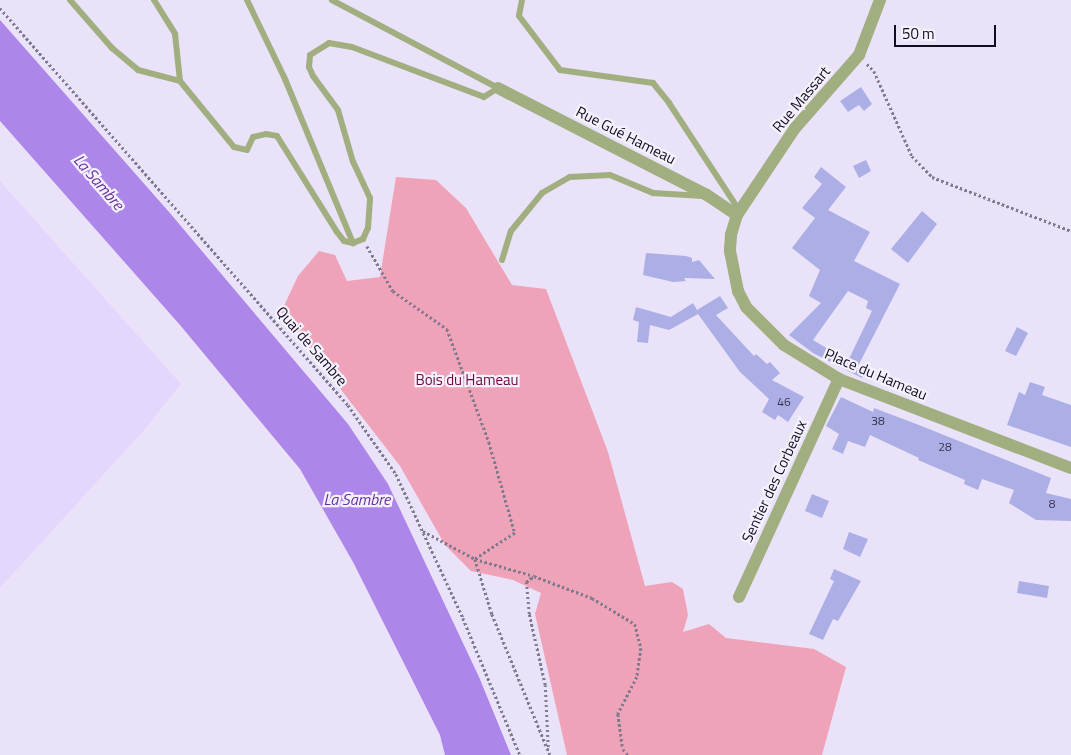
<!DOCTYPE html>
<meta charset="utf-8">
<style>
body{margin:0}
#map{position:relative;width:1071px;height:755px;overflow:hidden;background:#eae2f9;font-family:"Titillium Web",sans-serif}
div>[style]{position:absolute}
.built>*{inset:0;background:#e4d7fd}
.green>*{inset:0;background:#eea3b8}
.water>*{inset:0;background:#ad86e9}
.building>*{inset:0;background:#abafe6}
.path>*{height:2.5px;margin-top:-1.25px;transform-origin:0;background:repeating-linear-gradient(90deg,#81798e 0 2.5px,transparent 0 5px)}
.lane>*{height:6px;margin:-3px;padding:0 3px;transform-origin:3px;border-radius:3px;background:#a1ae80}
.street>*{height:12px;margin:-6px;padding:0 6px;transform-origin:6px;border-radius:6px;background:#a1ae80}
span{translate:-50% -50%;white-space:nowrap;text-align:center;line-height:1.15;-webkit-text-stroke:4.5px #f5f2fd;paint-order:stroke}
.number-label{font-size:12px;color:#393450}
.number-label span{-webkit-text-stroke-width:0}
.street-label{font-size:15px;color:#130b1e}
.park-label{font-size:15px;color:#72083a}
.water-label{font-size:16px;color:#642fa1;font-style:italic}
.scale{position:absolute;left:894px;top:25px;width:102px;height:22px;box-sizing:border-box;border:2px solid #130b1e;border-top:0;padding-left:6px;font-size:15px;line-height:18px;white-space:nowrap;color:#130b1e;-webkit-text-stroke:4px #f5f2fd;paint-order:stroke}
</style>
<div id="map">
<div class="built">
<div style="clip-path:polygon(0 181px,181px 384px,144px 430px,0 588px)"></div>
</div>
<div class="green">
<div style="clip-path:polygon(396px 177px,436px 180px,466px 208px,512px 285px,546px 289px,608px 452px,645px 586px,672px 582px,683px 589px,688px 615px,683px 632px,709px 624px,726px 638px,814px 649px,846px 667px,822px 755px,567px 755px,535px 614px,541px 593px,513px 580px,471px 571px,445px 545px,400px 466px,281px 312px,298px 276px,319px 251px,335px 255px,347px 281px,380px 277px)"></div>
</div>
<div class="water">
<div style="clip-path:polygon(0 20px,169px 212px,348px 424px,388px 484px,479px 677px,511px 755px,445px 755px,440px 735px,353px 562px,300px 469px,180px 325px,0 121px)"></div>
</div>
<div class="building">
<div style="clip-path:polygon(861px 87px,872px 104px,864px 111px,859px 105px,848px 112px,840px 101px)"></div>
<div style="clip-path:polygon(866px 160px,871px 171px,859px 178px,853px 166px)"></div>
<div style="clip-path:polygon(evenodd,821px 167px,846px 187px,828px 210px,870px 232px,854px 261px,900px 284px,857px 368px,865px 373px,862px 378px,813px 353px,789px 335px,821px 303px,809px 296px,820px 270px,792px 248px,815px 218px,802px 208px,822px 184px,814px 177px,821px 167px,848px 291px,868px 301px,866px 308px,872px 311px,848px 361px,813px 340px,848px 291px)"></div>
<div style="clip-path:polygon(922px 211px,937px 224px,908px 263px,891px 249px)"></div>
<div style="clip-path:polygon(646px 253px,686px 256px,692px 258px,692px 262px,699px 260px,715px 279px,684px 278px,686px 281px,673px 282px,643px 275px)"></div>
<div style="clip-path:polygon(720px 296px,728px 308px,716px 315px,754px 356px,756px 354px,767px 364px,770px 362px,780px 373px,772px 380px,804px 397px,788px 422px,778px 415px,775px 420px,762px 412px,769px 399px,740px 372px,698px 314px,669px 330px,650px 325px,648px 343px,637px 342px,639px 322px,633px 320px,636px 307px,671px 317px,693px 303px,697px 310px)"></div>
<div style="clip-path:polygon(1017px 327px,1028px 333px,1016px 356px,1005px 351px)"></div>
<div style="clip-path:polygon(1030px 382px,1045px 387px,1042px 395px,1071px 405px,1071px 447px,1007px 425px,1019px 392px,1025px 395px)"></div>
<div style="clip-path:polygon(841px 397px,873px 412px,874px 408px,919px 425px,1051px 478px,1046px 493px,1071px 499px,1071px 521px,1036px 520px,1009px 503px,1014px 490px,982px 479px,978px 490px,964px 484px,965px 480px,918px 460px,919px 458px,870px 435px,865px 447px,848px 441px,843px 454px,832px 449px,839px 434px,826px 426px)"></div>
<div style="clip-path:polygon(812px 494px,829px 501px,822px 518px,805px 511px)"></div>
<div style="clip-path:polygon(849px 532px,868px 539px,860px 557px,843px 549px)"></div>
<div style="clip-path:polygon(834px 569px,861px 581px,838px 621px,833px 619px,823px 640px,809px 634px,834px 581px,830px 579px)"></div>
<div style="clip-path:polygon(1019px 581px,1049px 586px,1047px 598px,1017px 593px)"></div>
</div>
<div class="path">
<div style="left:0;top:8px;width:528px;rotate:48.76deg"></div>
<div style="left:348px;top:405px;width:84px;rotate:55.2deg"></div>
<div style="left:396px;top:474px;width:159px;rotate:65deg"></div>
<div style="left:463px;top:618px;width:148px;rotate:67.4deg"></div>
<div style="left:867px;top:64px;width:10px;rotate:45deg"></div>
<div style="left:874px;top:71px;width:93px;rotate:65.9deg"></div>
<div style="left:912px;top:156px;width:29px;rotate:46deg"></div>
<div style="left:932px;top:177px;width:149px;rotate:21.2deg"></div>
<div style="left:367px;top:246px;width:52px;rotate:60deg"></div>
<div style="left:393px;top:291px;width:66px;rotate:35.1deg"></div>
<div style="left:447px;top:329px;width:121px;rotate:69.6deg"></div>
<div style="left:489px;top:442px;width:95px;rotate:74.1deg"></div>
<div style="left:515px;top:533px;width:48px;rotate:147deg"></div>
<div style="left:423px;top:531px;width:59px;rotate:28.3deg"></div>
<div style="left:475px;top:559px;width:61px;rotate:16.1deg"></div>
<div style="left:475px;top:559px;width:58px;rotate:72.8deg"></div>
<div style="left:492px;top:614px;width:152px;rotate:67.6deg"></div>
<div style="left:548px;top:747px;width:62px;rotate:-92.8deg"></div>
<div style="left:545px;top:685px;width:73px;rotate:-102.7deg"></div>
<div style="left:529px;top:614px;width:32px;rotate:-95deg"></div>
<div style="left:526px;top:582px;width:10px;rotate:-37deg"></div>
<div style="left:534px;top:576px;width:62px;rotate:20.8deg"></div>
<div style="left:592px;top:598px;width:50px;rotate:31.2deg"></div>
<div style="left:635px;top:624px;width:25px;rotate:76deg"></div>
<div style="left:641px;top:648px;width:29px;rotate:98deg"></div>
<div style="left:637px;top:677px;width:42px;rotate:117.2deg"></div>
<div style="left:618px;top:714px;width:35px;rotate:82deg"></div>
<div style="left:623px;top:749px;width:8px;rotate:50deg"></div>
</div>
<div class="lane">
<div style="left:70px;top:0;width:64px;rotate:48.8deg"></div>
<div style="left:112px;top:48px;width:34px;rotate:40deg"></div>
<div style="left:138px;top:70px;width:43px;rotate:14.7deg"></div>
<div style="left:180px;top:81px;width:85px;rotate:50.7deg"></div>
<div style="left:234px;top:147px;width:13px;rotate:13deg"></div>
<div style="left:247px;top:150px;width:14px;rotate:-65deg"></div>
<div style="left:253px;top:137px;width:13px;rotate:-13deg"></div>
<div style="left:266px;top:134px;width:11px;rotate:10deg"></div>
<div style="left:277px;top:136px;width:113px;rotate:58deg"></div>
<div style="left:337px;top:232px;width:11px;rotate:52deg"></div>
<div style="left:344px;top:241px;width:9px;rotate:13deg"></div>
<div style="left:353px;top:243px;width:11px;rotate:-22deg"></div>
<div style="left:363px;top:239px;width:12px;rotate:-66deg"></div>
<div style="left:368px;top:228px;width:30px;rotate:-86deg"></div>
<div style="left:370px;top:198px;width:40px;rotate:-115deg"></div>
<div style="left:353px;top:162px;width:54px;rotate:-106.1deg"></div>
<div style="left:338px;top:110px;width:42px;rotate:-126.3deg"></div>
<div style="left:313px;top:76px;width:10px;rotate:-114deg"></div>
<div style="left:309px;top:67px;width:12px;rotate:-85deg"></div>
<div style="left:310px;top:55px;width:22px;rotate:-32deg"></div>
<div style="left:329px;top:43px;width:23px;rotate:10deg"></div>
<div style="left:352px;top:47px;width:141px;rotate:20.7deg"></div>
<div style="left:484px;top:97px;width:17px;rotate:-33deg"></div>
<div style="left:498px;top:88px;width:188px;rotate:-152.1deg"></div>
<div style="left:154px;top:0;width:40px;rotate:58deg"></div>
<div style="left:175px;top:34px;width:47px;rotate:83.9deg"></div>
<div style="left:247px;top:0;width:88px;rotate:64.3deg"></div>
<div style="left:285px;top:79px;width:178px;rotate:67.5deg"></div>
<div style="left:522px;top:0;width:16px;rotate:101deg"></div>
<div style="left:519px;top:16px;width:68px;rotate:52.8deg"></div>
<div style="left:560px;top:70px;width:94px;rotate:8deg"></div>
<div style="left:653px;top:83px;width:26px;rotate:51deg"></div>
<div style="left:669px;top:103px;width:128px;rotate:56.8deg"></div>
<div style="left:502px;top:260px;width:30px;rotate:-73deg"></div>
<div style="left:511px;top:231px;width:49px;rotate:-50.8deg"></div>
<div style="left:542px;top:193px;width:32px;rotate:-30deg"></div>
<div style="left:570px;top:177px;width:40px;rotate:-2.9deg"></div>
<div style="left:610px;top:175px;width:47px;rotate:22.7deg"></div>
<div style="left:653px;top:193px;width:50px;rotate:3.4deg"></div>
</div>
<div class="street">
<div style="left:880px;top:0;width:59px;rotate:110.9deg"></div>
<div style="left:859px;top:55px;width:97px;rotate:131.2deg"></div>
<div style="left:795px;top:128px;width:105px;rotate:123.7deg"></div>
<div style="left:737px;top:215px;width:21px;rotate:107deg"></div>
<div style="left:731px;top:235px;width:16px;rotate:94deg"></div>
<div style="left:730px;top:251px;width:41px;rotate:78.7deg"></div>
<div style="left:738px;top:291px;width:18px;rotate:63deg"></div>
<div style="left:746px;top:307px;width:54px;rotate:45deg"></div>
<div style="left:784px;top:345px;width:65px;rotate:31.7deg"></div>
<div style="left:839px;top:379px;width:248px;rotate:21deg"></div>
<div style="left:498px;top:88px;width:235px;rotate:27.1deg"></div>
<div style="left:707px;top:195px;width:36px;rotate:34deg"></div>
<div style="left:739px;top:597px;width:240px;rotate:-65.4deg"></div>
</div>
<div class="number-label">
<span style="left:784px;top:402px">46</span>
<span style="left:878px;top:421px">38</span>
<span style="left:945px;top:447px">28</span>
<span style="left:1052px;top:504px">8</span>
</div>
<div class="street-label">
<span style="left:801px;top:99px;rotate:-50deg">Rue Massart</span>
<span style="left:626px;top:135px;rotate:27deg">Rue Gué Hameau</span>
<span style="left:312px;top:346px;rotate:49deg">Quai de Sambre</span>
<span style="left:876px;top:374px;rotate:23deg">Place du Hameau</span>
<span style="left:774px;top:481px;rotate:-65deg">Sentier des Corbeaux</span>
</div>
<div class="park-label">
<span style="left:467px;top:380px">Bois du Hameau</span>
</div>
<div class="water-label">
<span style="left:99px;top:182px;rotate:49deg">La Sambre</span>
<span style="left:357px;top:499px">La Sambre</span>
</div>
<div class="scale">50 m</div>
</div>
